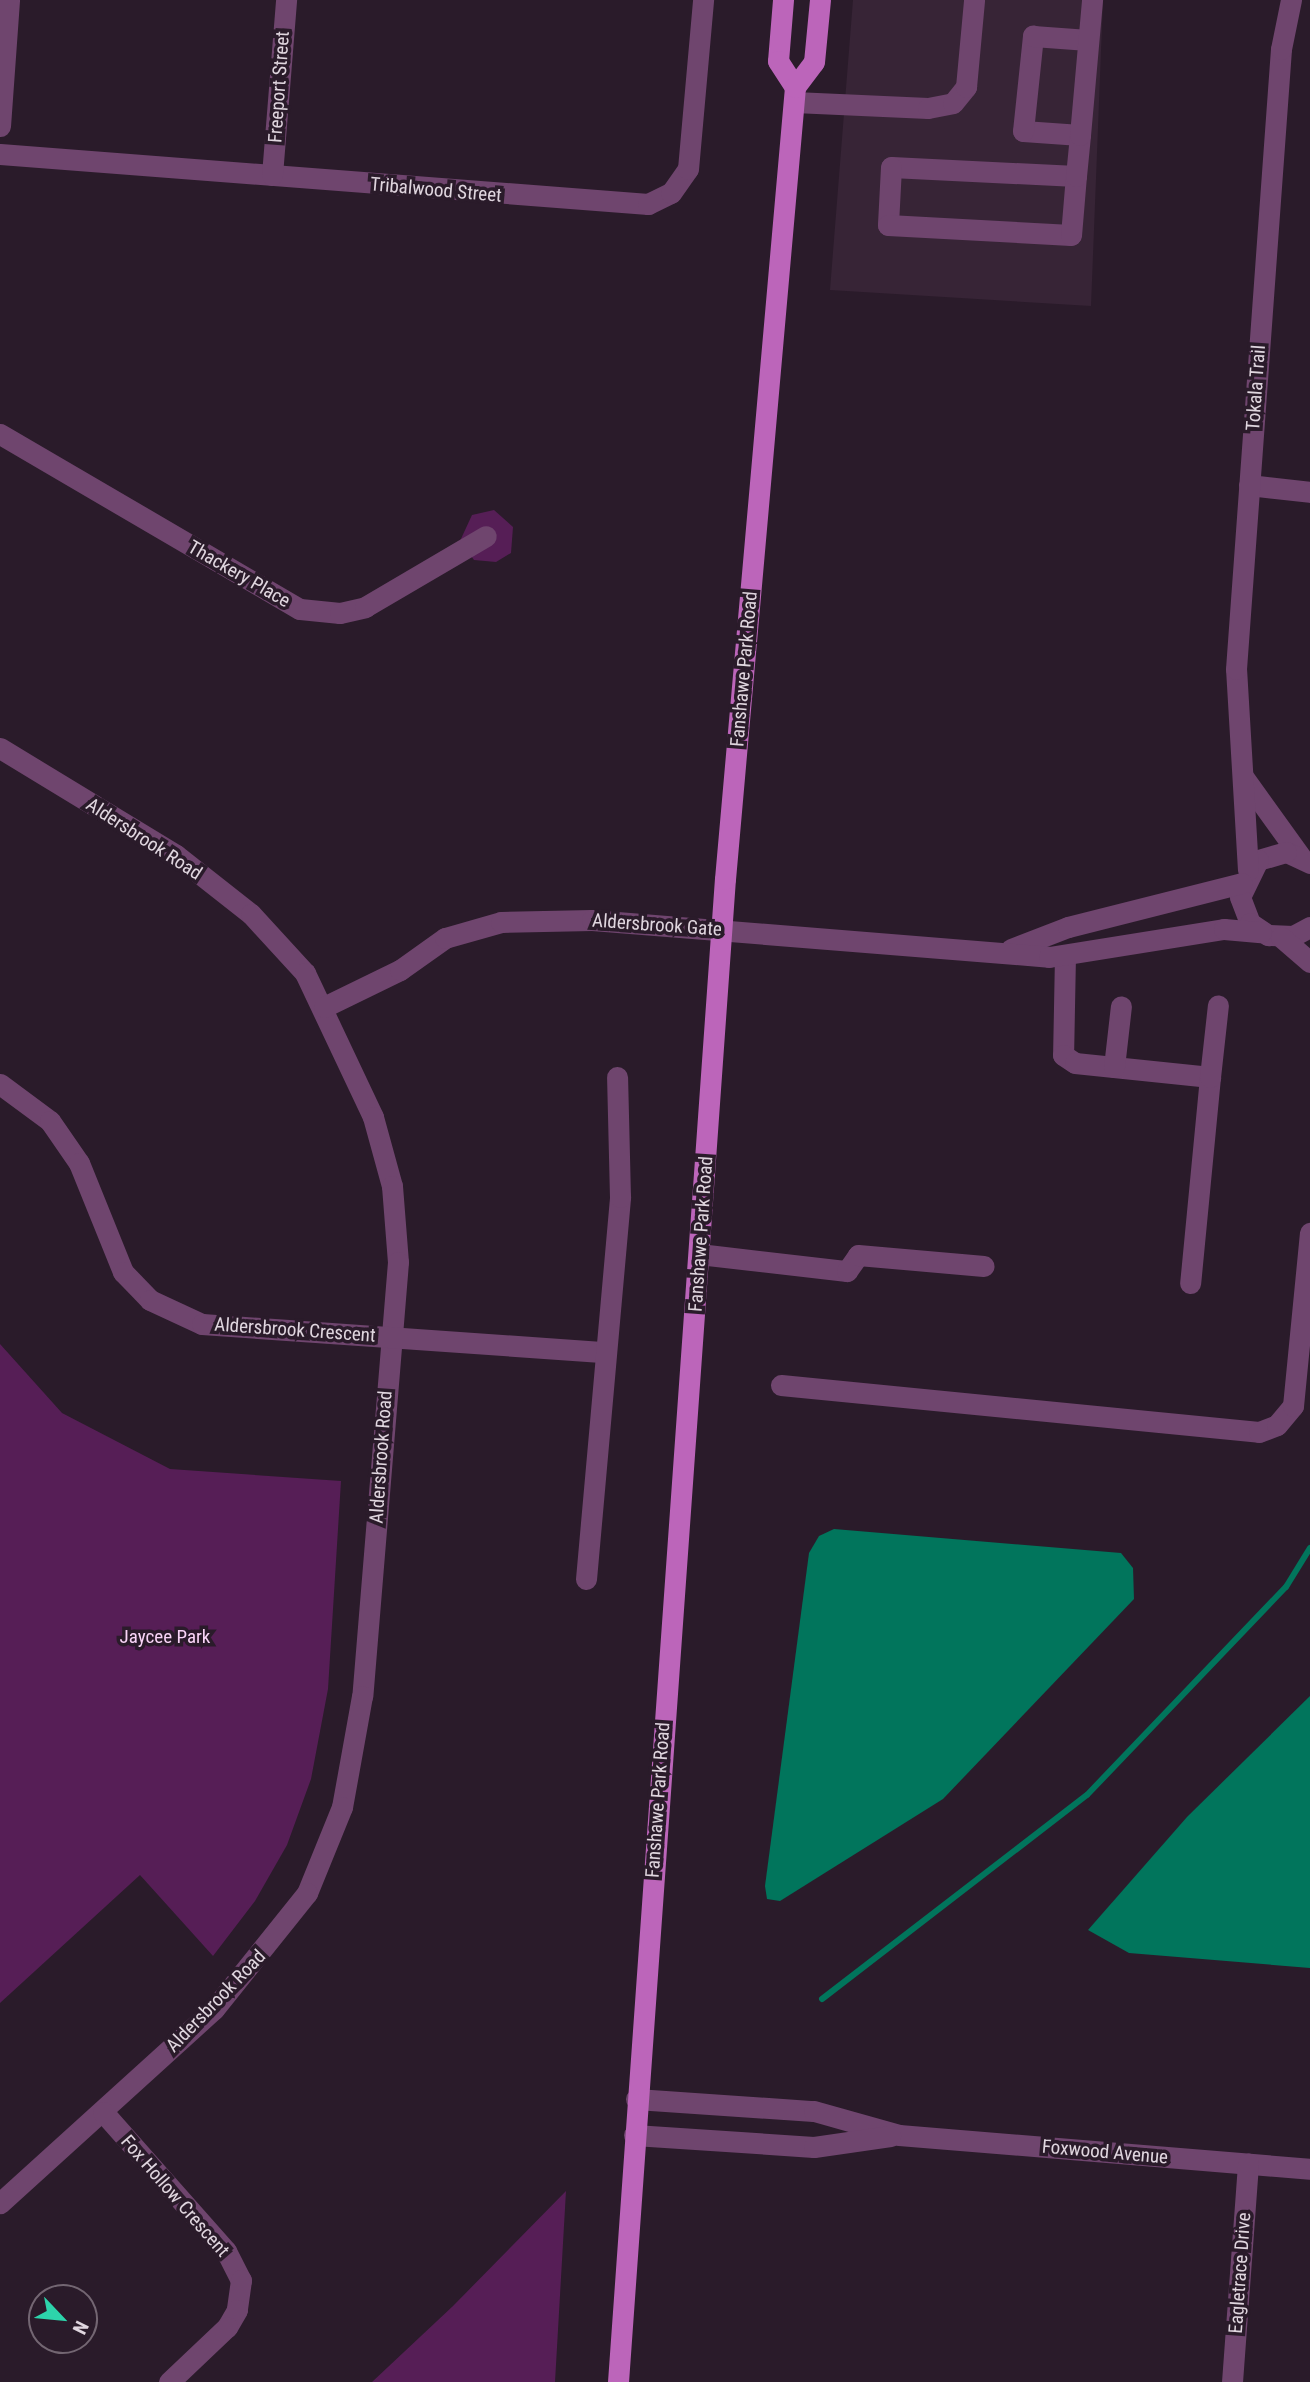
<!DOCTYPE html>
<style>
body{margin:0}
#map{position:relative;width:1310px;height:2382px;overflow:hidden;background:#2a1b2a;font-family:"Roboto Condensed",sans-serif}
div>[style]{position:absolute}
.built>*{inset:0;background:#372436}
.green>*{inset:0;background:#561e56}
.water>*{inset:0;background:#01755c}
.stream>*{height:6px;margin:-3px;padding:0 3px;transform-origin:3px;border-radius:3px;background:#01755c}
.minor>*{height:21px;margin:-10.5px;padding:0 10.5px;transform-origin:10.5px;border-radius:10.5px;background:#6f456e}
.major>*{height:21px;margin:-10.5px;padding:0 10.5px;transform-origin:10.5px;border-radius:10.5px;background:#bc65ba}
span{translate:-50% -50%;white-space:nowrap;text-align:center;line-height:1.15;-webkit-text-stroke:7px #2a1b2a;paint-order:stroke}
.street-label{font-size:19px;color:#e0d6df}
.park-label{font-size:19px;color:#f9d4f7}
.north{position:absolute;left:28px;top:2284px;width:70px;height:70px;box-sizing:border-box;background:#2a1b2a;border:2px solid #736672;border-radius:50%;rotate:116deg;font-size:19px;font-weight:700;line-height:28px;text-align:center;color:#e0d6df}
.north::after{content:'';display:block;margin:auto;width:24px;height:32px;background:#2dd4ab;clip-path:polygon(50% 0,100% 100%,50% 72%,0 100%)}
</style>
<div id="map">
<div class="built">
<div style="clip-path:polygon(853px 0,1103px 0,1091px 306px,830px 290px)"></div>
</div>
<div class="green">
<div style="clip-path:polygon(494px 510px,513px 527px,511px 553px,496px 562px,474px 560px,460px 541px,472px 515px)"></div>
<div style="clip-path:polygon(0 1344px,62px 1413px,170px 1469px,341px 1481px,328px 1689px,311px 1779px,287px 1845px,255px 1901px,213px 1956px,140px 1875px,0 2003px)"></div>
<div style="clip-path:polygon(566px 2191px,555px 2382px,372px 2382px,453px 2306px)"></div>
</div>
<div class="water">
<div style="clip-path:polygon(834px 1529px,1121px 1553px,1133px 1568px,1134px 1599px,943px 1799px,780px 1901px,767px 1899px,765px 1886px,809px 1553px,819px 1536px)"></div>
<div style="clip-path:polygon(1310px 1696px,1310px 1968px,1129px 1953px,1088px 1930px,1187px 1817px)"></div>
</div>
<div class="stream">
<div style="left:822px;top:1999px;width:334px;rotate:-37.6deg"></div>
<div style="left:1087px;top:1795px;width:288px;rotate:-46.3deg"></div>
<div style="left:1286px;top:1587px;width:46px;rotate:-58.4deg"></div>
</div>
<div class="minor">
<div style="left:794px;top:102px;width:134px;rotate:2.6deg"></div>
<div style="left:928px;top:108px;width:25px;rotate:-11deg"></div>
<div style="left:953px;top:103px;width:21px;rotate:-51deg"></div>
<div style="left:966px;top:87px;width:87px;rotate:-84.7deg"></div>
<div style="left:0;top:126px;width:126px;rotate:-85.9deg"></div>
<div style="left:1080px;top:135px;width:57px;rotate:-176deg"></div>
<div style="left:1023px;top:131px;width:96px;rotate:-84deg"></div>
<div style="left:1033px;top:36px;width:55px;rotate:4.2deg"></div>
<div style="left:0;top:154px;width:650px;rotate:4.41deg"></div>
<div style="left:648px;top:204px;width:25px;rotate:-26deg"></div>
<div style="left:671px;top:193px;width:29px;rotate:-55deg"></div>
<div style="left:688px;top:169px;width:170px;rotate:-84.9deg"></div>
<div style="left:272px;top:175px;width:176px;rotate:-85.4deg"></div>
<div style="left:1076px;top:176px;width:185px;rotate:-177.2deg"></div>
<div style="left:891px;top:167px;width:58px;rotate:93deg"></div>
<div style="left:888px;top:225px;width:183px;rotate:3.1deg"></div>
<div style="left:1071px;top:235px;width:59px;rotate:-85.2deg"></div>
<div style="left:1076px;top:176px;width:41px;rotate:-84.4deg"></div>
<div style="left:1080px;top:135px;width:136px;rotate:-84.9deg"></div>
<div style="left:0;top:434px;width:347px;rotate:30.3deg"></div>
<div style="left:300px;top:609px;width:40px;rotate:5.7deg"></div>
<div style="left:340px;top:613px;width:26px;rotate:-13deg"></div>
<div style="left:365px;top:607px;width:140px;rotate:-30.4deg"></div>
<div style="left:1249px;top:485px;width:61px;rotate:6.5deg"></div>
<div style="left:0;top:748px;width:206px;rotate:31.3deg"></div>
<div style="left:176px;top:855px;width:95px;rotate:38.2deg"></div>
<div style="left:251px;top:914px;width:80px;rotate:47.5deg"></div>
<div style="left:305px;top:973px;width:159px;rotate:64.7deg"></div>
<div style="left:373px;top:1117px;width:72px;rotate:74.6deg"></div>
<div style="left:392px;top:1186px;width:76px;rotate:85.5deg"></div>
<div style="left:398px;top:1262px;width:435px;rotate:94.7deg"></div>
<div style="left:362px;top:1696px;width:113px;rotate:100.2deg"></div>
<div style="left:342px;top:1807px;width:93px;rotate:112.1deg"></div>
<div style="left:307px;top:1893px;width:149px;rotate:128.7deg"></div>
<div style="left:214px;top:2009px;width:289px;rotate:137.8deg"></div>
<div style="left:1244px;top:778px;width:96px;rotate:54.3deg"></div>
<div style="left:1310px;top:863px;width:26px;rotate:-155deg"></div>
<div style="left:1286px;top:852px;width:29px;rotate:164deg"></div>
<div style="left:1258px;top:860px;width:41px;rotate:115.9deg"></div>
<div style="left:1240px;top:897px;width:28px;rotate:69deg"></div>
<div style="left:1250px;top:923px;width:22px;rotate:34deg"></div>
<div style="left:1268px;top:935px;width:25px;rotate:2deg"></div>
<div style="left:1293px;top:936px;width:19px;rotate:-28deg"></div>
<div style="left:1248px;top:870px;width:201px;rotate:-93.4deg"></div>
<div style="left:1236px;top:669px;width:622px;rotate:-85.85deg"></div>
<div style="left:1281px;top:49px;width:50px;rotate:-78.5deg"></div>
<div style="left:1281px;top:937px;width:38px;rotate:41deg"></div>
<div style="left:1011px;top:949px;width:61px;rotate:-21.1deg"></div>
<div style="left:1068px;top:927px;width:179px;rotate:-14.2deg"></div>
<div style="left:1065px;top:955px;width:100px;rotate:91.1deg"></div>
<div style="left:1063px;top:1055px;width:14px;rotate:34deg"></div>
<div style="left:1075px;top:1063px;width:136px;rotate:5.9deg"></div>
<div style="left:1210px;top:1077px;width:207px;rotate:95.5deg"></div>
<div style="left:324px;top:1007px;width:85px;rotate:-26deg"></div>
<div style="left:400px;top:970px;width:55px;rotate:-35.4deg"></div>
<div style="left:445px;top:938px;width:58px;rotate:-15.9deg"></div>
<div style="left:501px;top:922px;width:91px;rotate:-1.3deg"></div>
<div style="left:592px;top:920px;width:458px;rotate:4.6deg"></div>
<div style="left:1049px;top:957px;width:177px;rotate:-9.1deg"></div>
<div style="left:1224px;top:929px;width:37px;rotate:5deg"></div>
<div style="left:1114px;top:1067px;width:61px;rotate:-83.5deg"></div>
<div style="left:1210px;top:1077px;width:72px;rotate:-83.7deg"></div>
<div style="left:0;top:1084px;width:62px;rotate:36.5deg"></div>
<div style="left:50px;top:1121px;width:51px;rotate:55.4deg"></div>
<div style="left:79px;top:1163px;width:118px;rotate:68deg"></div>
<div style="left:123px;top:1272px;width:39px;rotate:46deg"></div>
<div style="left:150px;top:1300px;width:57px;rotate:24.8deg"></div>
<div style="left:202px;top:1324px;width:404px;rotate:4deg"></div>
<div style="left:699px;top:1254px;width:149px;rotate:6.6deg"></div>
<div style="left:847px;top:1271px;width:19px;rotate:-55deg"></div>
<div style="left:858px;top:1255px;width:126px;rotate:5deg"></div>
<div style="left:781px;top:1385px;width:480px;rotate:5.6deg"></div>
<div style="left:1259px;top:1432px;width:19px;rotate:-21deg"></div>
<div style="left:1277px;top:1425px;width:25px;rotate:-50deg"></div>
<div style="left:1293px;top:1406px;width:174px;rotate:-84.4deg"></div>
<div style="left:586px;top:1579px;width:384px;rotate:-84.9deg"></div>
<div style="left:620px;top:1197px;width:120px;rotate:-91.4deg"></div>
<div style="left:636px;top:2099px;width:178px;rotate:3.9deg"></div>
<div style="left:814px;top:2111px;width:88px;rotate:15.8deg"></div>
<div style="left:899px;top:2135px;width:412px;rotate:4.7deg"></div>
<div style="left:103px;top:2112px;width:186px;rotate:48.5deg"></div>
<div style="left:226px;top:2251px;width:33px;rotate:63deg"></div>
<div style="left:241px;top:2280px;width:30px;rotate:98deg"></div>
<div style="left:237px;top:2310px;width:20px;rotate:120deg"></div>
<div style="left:227px;top:2327px;width:80px;rotate:136.5deg"></div>
<div style="left:634px;top:2135px;width:180px;rotate:3.8deg"></div>
<div style="left:814px;top:2147px;width:77px;rotate:-8.2deg"></div>
<div style="left:1232px;top:2382px;width:219px;rotate:-85.8deg"></div>
</div>
<div class="major">
<div style="left:783px;top:0;width:61px;rotate:94.7deg"></div>
<div style="left:778px;top:61px;width:31px;rotate:57deg"></div>
<div style="left:618px;top:2382px;width:1507px;rotate:-85.93deg"></div>
<div style="left:725px;top:879px;width:795px;rotate:-84.95deg"></div>
<div style="left:795px;top:87px;width:31px;rotate:-53deg"></div>
<div style="left:814px;top:62px;width:62px;rotate:-84.5deg"></div>
</div>
<div class="street-label">
<span style="left:279px;top:87px;rotate:-86deg">Freeport Street</span>
<span style="left:436px;top:190px;rotate:5deg">Tribalwood Street</span>
<span style="left:1256px;top:388px;rotate:-86deg">Tokala Trail</span>
<span style="left:239px;top:574px;rotate:30deg">Thackery Place</span>
<span style="left:744px;top:669px;rotate:-85deg">Fanshawe Park Road</span>
<span style="left:144px;top:839px;rotate:33deg">Aldersbrook Road</span>
<span style="left:657px;top:925px;rotate:4deg">Aldersbrook Gate</span>
<span style="left:701px;top:1234px;rotate:-86deg">Fanshawe Park Road</span>
<span style="left:295px;top:1330px;rotate:4deg">Aldersbrook Crescent</span>
<span style="left:381px;top:1457px;rotate:-86deg">Aldersbrook Road</span>
<span style="left:658px;top:1800px;rotate:-86deg">Fanshawe Park Road</span>
<span style="left:216px;top:2001px;rotate:-46deg">Aldersbrook Road</span>
<span style="left:1105px;top:2152px;rotate:5deg">Foxwood Avenue</span>
<span style="left:175px;top:2196px;rotate:49deg">Fox Hollow Crescent</span>
<span style="left:1240px;top:2273px;rotate:-86deg">Eagletrace Drive</span>
</div>
<div class="park-label">
<span style="left:165px;top:1637px">Jaycee Park</span>
</div>
<div class="north">N</div>
</div>
